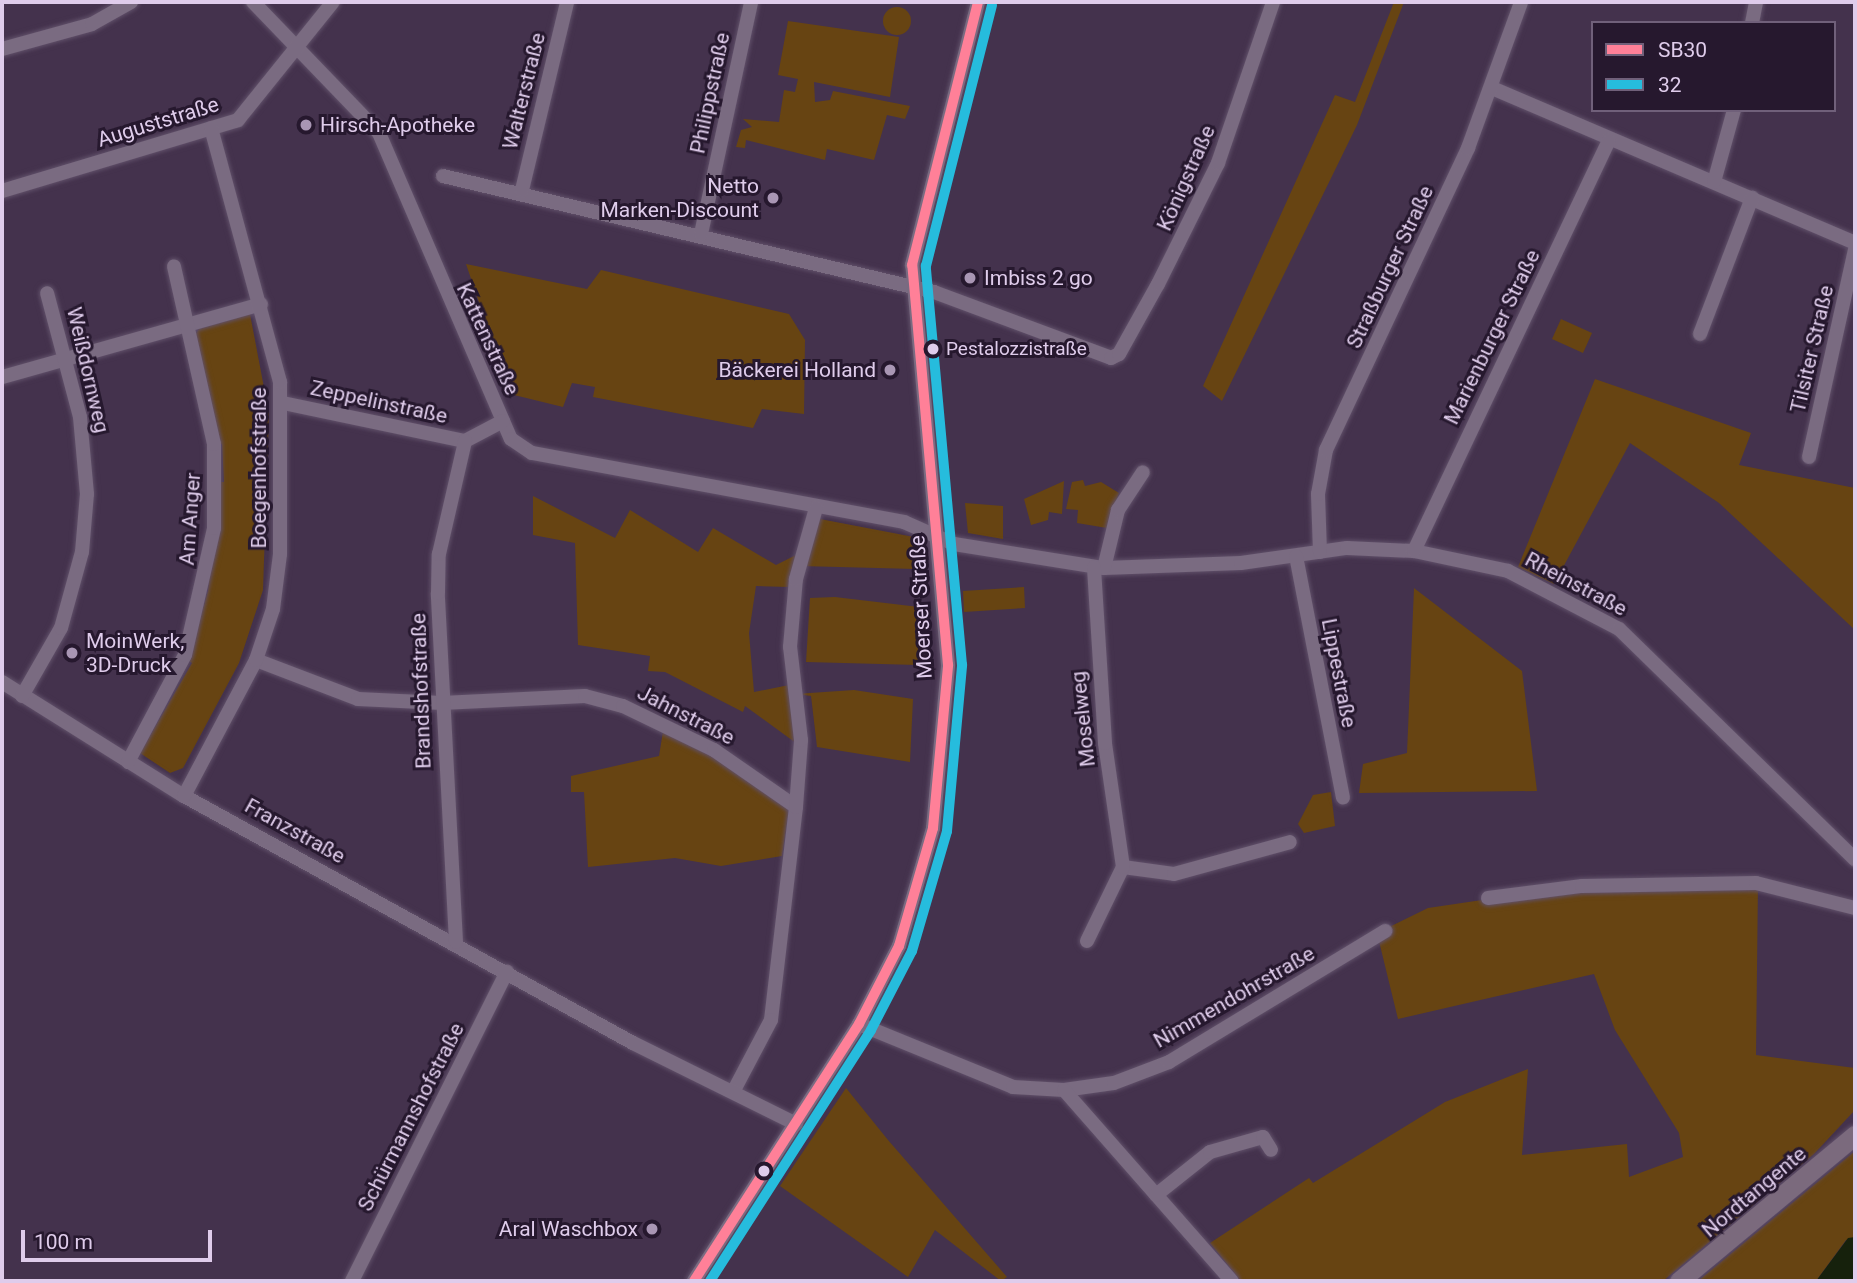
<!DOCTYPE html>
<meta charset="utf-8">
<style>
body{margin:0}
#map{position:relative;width:1857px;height:1283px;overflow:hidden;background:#44324d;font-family:Roboto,sans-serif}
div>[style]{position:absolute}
.green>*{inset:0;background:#674412}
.round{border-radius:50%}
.water>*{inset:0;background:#16210c}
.roads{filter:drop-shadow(0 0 2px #605069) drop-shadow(0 0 2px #605069)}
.minor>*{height:14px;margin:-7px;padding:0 7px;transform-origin:7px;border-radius:7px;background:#7a6b81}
.major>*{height:19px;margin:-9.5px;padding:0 9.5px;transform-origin:9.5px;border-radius:9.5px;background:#7b6a7d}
.bus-1>*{height:10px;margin:-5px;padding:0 5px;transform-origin:5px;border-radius:5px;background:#ff8098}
.bus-2>*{height:10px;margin:-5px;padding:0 5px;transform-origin:5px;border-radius:5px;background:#26bcdd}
.dots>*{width:19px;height:19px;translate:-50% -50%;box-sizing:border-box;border:4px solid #26182e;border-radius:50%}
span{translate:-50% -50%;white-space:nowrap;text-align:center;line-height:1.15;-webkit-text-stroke:6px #26182e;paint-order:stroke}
.bus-label{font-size:19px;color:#dfcceb}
.left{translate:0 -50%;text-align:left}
.street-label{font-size:21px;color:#dfcceb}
.poi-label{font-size:21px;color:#dfcceb}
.right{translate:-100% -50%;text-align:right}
.frame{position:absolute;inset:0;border:4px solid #dfcceb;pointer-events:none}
.legend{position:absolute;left:1591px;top:21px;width:245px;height:91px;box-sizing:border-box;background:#26182e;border:2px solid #70607a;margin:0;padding:9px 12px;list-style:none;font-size:21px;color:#dfcceb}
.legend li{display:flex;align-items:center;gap:14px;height:35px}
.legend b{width:35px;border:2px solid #70607a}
.scale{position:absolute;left:21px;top:1230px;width:191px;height:32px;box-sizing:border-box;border:4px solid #dfcceb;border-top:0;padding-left:9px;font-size:21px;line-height:24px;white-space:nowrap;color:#dfcceb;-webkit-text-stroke:5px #26182e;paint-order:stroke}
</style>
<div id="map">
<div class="green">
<div style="clip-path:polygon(1394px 2px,1404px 2px,1357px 125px,1222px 401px,1203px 386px,1335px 95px,1355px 102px)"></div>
<div class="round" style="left:883px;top:7px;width:28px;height:28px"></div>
<div style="clip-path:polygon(788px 21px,899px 37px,890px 97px,814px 82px,815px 102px,830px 100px,833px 91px,910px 106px,905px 119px,887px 115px,874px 160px,827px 149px,825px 160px,746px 140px,745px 148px,736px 147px,741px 130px,752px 127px,743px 119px,779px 122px,784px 90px,795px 92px,798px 79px,778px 75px)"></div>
<div style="clip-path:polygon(466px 264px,587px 289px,601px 270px,789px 314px,805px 340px,804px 414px,762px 409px,753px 428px,593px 397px,595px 387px,572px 383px,563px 407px,510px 394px)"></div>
<div style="clip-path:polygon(250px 314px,269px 414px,263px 590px,239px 663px,183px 768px,170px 773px,140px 753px,192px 663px,188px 660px,208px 591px,219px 482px,224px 482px,222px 444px,217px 444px,194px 336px,199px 329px)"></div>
<div style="clip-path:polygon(1561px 319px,1592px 333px,1583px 353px,1552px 339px)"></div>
<div style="clip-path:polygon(1595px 379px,1751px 433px,1739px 465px,1855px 488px,1855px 630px,1719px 503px,1630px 443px,1554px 584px,1518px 567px)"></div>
<div style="clip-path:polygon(1083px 480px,1085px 486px,1101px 482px,1119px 493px,1107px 528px,1077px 523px,1078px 510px,1066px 509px,1072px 482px)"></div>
<div style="clip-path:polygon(1064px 481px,1062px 514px,1049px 512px,1048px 520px,1031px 525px,1024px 499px)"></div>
<div style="clip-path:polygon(533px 496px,615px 538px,630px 510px,698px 552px,713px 528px,776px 565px,796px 555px,789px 587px,756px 586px,749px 633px,754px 692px,794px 684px,795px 694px,854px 690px,913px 699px,910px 762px,817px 747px,811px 696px,796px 694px,800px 746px,745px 706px,743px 712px,665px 672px,648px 671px,650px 656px,578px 645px,575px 543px,533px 535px)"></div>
<div style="clip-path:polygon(965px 503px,1003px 506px,1003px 539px,968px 533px)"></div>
<div style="clip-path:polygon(820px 519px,914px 537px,916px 569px,800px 566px)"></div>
<div style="clip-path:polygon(1024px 587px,1025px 608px,964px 612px,963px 591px)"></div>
<div style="clip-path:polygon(1414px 588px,1522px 671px,1537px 791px,1359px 793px,1363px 764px,1407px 753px)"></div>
<div style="clip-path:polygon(835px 597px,919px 607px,918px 665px,806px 662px,810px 598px)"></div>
<div style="clip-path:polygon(664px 725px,790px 803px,782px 856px,721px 866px,675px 858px,588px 867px,584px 792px,571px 792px,571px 776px,659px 756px)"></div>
<div style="clip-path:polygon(1331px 792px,1335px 826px,1304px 833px,1298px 824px,1313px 795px)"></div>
<div style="clip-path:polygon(1758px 884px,1756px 1055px,1855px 1068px,1855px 1110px,1814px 1154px,1663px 1281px,1241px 1281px,1210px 1243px,1309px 1178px,1313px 1183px,1445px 1102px,1528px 1069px,1522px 1155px,1627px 1144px,1629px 1177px,1683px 1157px,1679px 1133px,1615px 1030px,1594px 974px,1398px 1019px,1377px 933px,1428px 908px,1570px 887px)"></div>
<div style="clip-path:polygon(846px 1088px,888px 1140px,1007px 1277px,1001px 1281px,935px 1230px,908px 1277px,780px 1186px)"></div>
<div style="clip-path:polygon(1855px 1151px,1855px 1239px,1846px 1240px,1816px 1281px,1698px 1281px)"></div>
</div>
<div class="water">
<div style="clip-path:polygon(1855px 1237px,1855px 1281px,1816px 1281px,1848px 1238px)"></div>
</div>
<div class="roads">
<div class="minor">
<div style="left:253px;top:2px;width:182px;rotate:46.1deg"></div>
<div style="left:379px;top:133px;width:333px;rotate:66.7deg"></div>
<div style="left:511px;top:439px;width:25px;rotate:34deg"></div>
<div style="left:532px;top:453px;width:378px;rotate:10.5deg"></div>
<div style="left:904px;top:522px;width:55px;rotate:23.7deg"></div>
<div style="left:954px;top:544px;width:152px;rotate:9.1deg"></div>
<div style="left:1104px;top:568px;width:137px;rotate:-2.1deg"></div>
<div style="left:1241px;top:563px;width:107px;rotate:-8.1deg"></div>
<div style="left:1347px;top:548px;width:67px;rotate:2.6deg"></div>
<div style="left:1414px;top:551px;width:96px;rotate:12deg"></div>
<div style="left:1508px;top:571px;width:125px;rotate:27.6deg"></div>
<div style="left:1619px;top:629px;width:330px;rotate:44.3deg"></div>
<div style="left:1752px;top:23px;width:21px;rotate:-79deg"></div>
<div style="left:2px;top:49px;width:93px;rotate:-15.5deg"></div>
<div style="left:92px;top:24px;width:45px;rotate:-29.4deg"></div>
<div style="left:1492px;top:88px;width:395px;rotate:23.1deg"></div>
<div style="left:443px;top:176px;width:505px;rotate:13.29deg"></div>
<div style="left:934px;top:292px;width:189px;rotate:20.4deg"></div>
<div style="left:1111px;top:358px;width:9px;rotate:-27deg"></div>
<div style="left:1119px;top:354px;width:80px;rotate:-60.9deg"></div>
<div style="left:1158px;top:284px;width:135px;rotate:-63.6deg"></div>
<div style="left:1218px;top:163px;width:170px;rotate:-71.1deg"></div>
<div style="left:1714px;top:182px;width:75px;rotate:-74.5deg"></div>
<div style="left:522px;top:190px;width:193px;rotate:-76.5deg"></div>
<div style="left:2px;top:191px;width:246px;rotate:-16.7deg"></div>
<div style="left:238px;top:120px;width:151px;rotate:-51.2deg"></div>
<div style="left:701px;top:234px;width:237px;rotate:-77.8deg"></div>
<div style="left:1700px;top:334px;width:146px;rotate:-69.1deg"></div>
<div style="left:2px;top:377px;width:269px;rotate:-15.7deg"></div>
<div style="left:283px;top:403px;width:186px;rotate:11.8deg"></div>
<div style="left:465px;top:441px;width:43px;rotate:-27.8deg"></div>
<div style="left:1809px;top:457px;width:213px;rotate:-77.5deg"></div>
<div style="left:1414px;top:551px;width:454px;rotate:-64.6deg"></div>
<div style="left:1320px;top:552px;width:58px;rotate:-92deg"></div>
<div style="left:1318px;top:494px;width:45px;rotate:-79.7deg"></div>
<div style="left:1326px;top:450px;width:334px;rotate:-64.8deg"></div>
<div style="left:1468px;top:148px;width:155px;rotate:-70deg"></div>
<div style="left:1296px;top:556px;width:246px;rotate:79deg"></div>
<div style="left:1104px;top:568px;width:60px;rotate:-76.4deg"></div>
<div style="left:1118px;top:510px;width:45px;rotate:-56.7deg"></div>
<div style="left:256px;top:660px;width:109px;rotate:20.9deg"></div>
<div style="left:358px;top:699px;width:84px;rotate:2.7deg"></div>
<div style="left:442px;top:703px;width:143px;rotate:-2.8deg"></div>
<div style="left:585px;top:696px;width:39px;rotate:15deg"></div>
<div style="left:623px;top:706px;width:101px;rotate:25.8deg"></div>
<div style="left:714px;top:750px;width:100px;rotate:34.8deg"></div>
<div style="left:796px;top:807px;width:214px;rotate:96.7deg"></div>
<div style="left:771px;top:1020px;width:81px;rotate:117.8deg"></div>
<div style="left:2px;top:682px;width:215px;rotate:32.1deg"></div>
<div style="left:184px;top:796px;width:512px;rotate:28.82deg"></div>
<div style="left:633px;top:1043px;width:182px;rotate:26.4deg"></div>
<div style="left:22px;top:696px;width:78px;rotate:-60.2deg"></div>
<div style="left:61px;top:628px;width:79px;rotate:-74.6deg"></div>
<div style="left:82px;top:552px;width:58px;rotate:-85.1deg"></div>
<div style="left:87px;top:494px;width:77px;rotate:-95.2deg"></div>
<div style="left:80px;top:417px;width:128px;rotate:-104.9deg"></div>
<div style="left:128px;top:762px;width:121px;rotate:-62deg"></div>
<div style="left:185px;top:655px;width:130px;rotate:-77.1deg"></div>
<div style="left:214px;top:528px;width:84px;rotate:-90deg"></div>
<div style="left:214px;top:444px;width:182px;rotate:-102.7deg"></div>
<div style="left:184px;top:796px;width:154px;rotate:-62.1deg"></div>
<div style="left:256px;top:660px;width:54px;rotate:-71.6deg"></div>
<div style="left:273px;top:609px;width:55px;rotate:-82.7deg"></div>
<div style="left:280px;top:554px;width:172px;rotate:-90deg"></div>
<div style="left:280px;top:382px;width:263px;rotate:-105.2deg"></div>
<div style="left:796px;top:807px;width:67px;rotate:-85.7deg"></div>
<div style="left:801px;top:740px;width:94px;rotate:-96.7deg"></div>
<div style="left:790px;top:647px;width:68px;rotate:-85deg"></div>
<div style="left:796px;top:579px;width:74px;rotate:-74.3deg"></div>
<div style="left:1123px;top:867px;width:51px;rotate:7.8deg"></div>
<div style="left:1174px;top:874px;width:120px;rotate:-15.4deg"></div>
<div style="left:1488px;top:898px;width:95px;rotate:-7.3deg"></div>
<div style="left:1582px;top:886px;width:174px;rotate:-1deg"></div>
<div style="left:1756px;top:883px;width:102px;rotate:14.2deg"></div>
<div style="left:1087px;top:941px;width:82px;rotate:-64.1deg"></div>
<div style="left:1123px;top:867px;width:125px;rotate:-98.3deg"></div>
<div style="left:1105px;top:743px;width:176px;rotate:-93.6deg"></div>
<div style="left:456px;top:942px;width:349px;rotate:-93deg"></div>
<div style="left:438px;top:593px;width:39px;rotate:-89deg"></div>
<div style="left:439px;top:554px;width:116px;rotate:-77deg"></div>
<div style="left:859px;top:1024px;width:166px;rotate:22.2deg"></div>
<div style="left:1013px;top:1087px;width:51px;rotate:3.4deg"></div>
<div style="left:1064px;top:1090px;width:50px;rotate:-8deg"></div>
<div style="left:1114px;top:1083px;width:59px;rotate:-20.9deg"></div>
<div style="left:1169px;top:1062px;width:253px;rotate:-31.2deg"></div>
<div style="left:1064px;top:1090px;width:254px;rotate:48.7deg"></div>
<div style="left:1156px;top:1195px;width:69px;rotate:-38.5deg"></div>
<div style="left:1210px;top:1152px;width:55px;rotate:-15.8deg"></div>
<div style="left:1263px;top:1137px;width:15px;rotate:58deg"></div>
<div style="left:352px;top:1281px;width:346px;rotate:-63.4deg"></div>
<div style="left:694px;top:1281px;width:305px;rotate:-57.3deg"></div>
<div style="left:859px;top:1024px;width:88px;rotate:-62.9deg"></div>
<div style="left:899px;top:946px;width:123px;rotate:-73.9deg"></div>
<div style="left:933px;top:828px;width:164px;rotate:-84.7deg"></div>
<div style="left:948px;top:665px;width:402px;rotate:-95.1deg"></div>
<div style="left:912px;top:265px;width:271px;rotate:-75.9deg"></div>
</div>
<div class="major">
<div style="left:1679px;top:1281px;width:229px;rotate:-39.7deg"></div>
</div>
</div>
<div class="bus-1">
<div style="left:694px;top:1281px;width:305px;rotate:-57.3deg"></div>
<div style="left:859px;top:1024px;width:88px;rotate:-62.9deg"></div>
<div style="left:899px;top:946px;width:123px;rotate:-73.9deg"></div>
<div style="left:933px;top:828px;width:164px;rotate:-84.7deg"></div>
<div style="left:948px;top:665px;width:402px;rotate:-95.1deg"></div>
<div style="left:912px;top:265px;width:271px;rotate:-75.9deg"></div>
</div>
<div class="bus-2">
<div style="left:710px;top:1281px;width:298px;rotate:-57.3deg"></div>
<div style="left:871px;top:1030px;width:89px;rotate:-62.6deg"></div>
<div style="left:912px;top:951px;width:125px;rotate:-73.7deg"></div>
<div style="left:947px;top:831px;width:167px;rotate:-84.8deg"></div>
<div style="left:962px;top:665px;width:401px;rotate:-95.2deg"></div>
<div style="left:926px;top:266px;width:269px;rotate:-75.8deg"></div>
</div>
<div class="dots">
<div style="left:306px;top:125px;background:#a996b4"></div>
<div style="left:773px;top:198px;background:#a996b4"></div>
<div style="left:970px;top:278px;background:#a996b4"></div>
<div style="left:933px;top:349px;background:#dfcceb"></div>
<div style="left:890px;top:370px;background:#a996b4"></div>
<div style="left:72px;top:653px;background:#a996b4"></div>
<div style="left:764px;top:1171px;background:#dfcceb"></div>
<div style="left:652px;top:1229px;background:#a996b4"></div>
</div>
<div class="bus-label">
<span class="left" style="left:946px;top:349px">Pestalozzistraße</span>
</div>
<div class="street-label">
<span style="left:524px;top:91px;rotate:-76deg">Walterstraße</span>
<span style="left:710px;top:93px;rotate:-78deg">Philippstraße</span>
<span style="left:158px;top:122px;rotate:-17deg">Auguststraße</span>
<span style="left:1186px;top:178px;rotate:-66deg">Königstraße</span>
<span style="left:1390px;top:267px;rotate:-65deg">Straßburger Straße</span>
<span style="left:1492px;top:337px;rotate:-64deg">Marienburger Straße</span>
<span style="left:488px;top:339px;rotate:65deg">Kattenstraße</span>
<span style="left:1812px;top:349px;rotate:-77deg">Tilsiter Straße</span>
<span style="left:88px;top:370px;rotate:77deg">Weißdornweg</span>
<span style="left:379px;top:402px;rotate:12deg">Zeppelinstraße</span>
<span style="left:259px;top:468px;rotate:-90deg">Boegenhofstraße</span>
<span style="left:190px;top:519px;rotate:-86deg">Am Anger</span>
<span style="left:1576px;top:584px;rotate:28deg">Rheinstraße</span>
<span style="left:921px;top:607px;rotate:-93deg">Moerser Straße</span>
<span style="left:1339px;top:673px;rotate:79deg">Lippestraße</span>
<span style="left:421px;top:691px;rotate:-92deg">Brandshofstraße</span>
<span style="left:686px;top:715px;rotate:27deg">Jahnstraße</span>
<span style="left:1083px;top:719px;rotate:-96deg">Moselweg</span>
<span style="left:295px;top:831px;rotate:29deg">Franzstraße</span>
<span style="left:1234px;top:997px;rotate:-30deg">Nimmendohrstraße</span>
<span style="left:411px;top:1117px;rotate:-63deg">Schürmannshofstraße</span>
<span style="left:1754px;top:1192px;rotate:-40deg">Nordtangente</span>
</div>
<div class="poi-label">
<span class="left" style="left:320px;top:125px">Hirsch-Apotheke</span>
<span class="right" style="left:759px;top:198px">Netto<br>Marken-Discount</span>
<span class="left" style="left:984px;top:278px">Imbiss 2 go</span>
<span class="right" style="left:876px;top:370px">Bäckerei Holland</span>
<span class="left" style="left:86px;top:653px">MoinWerk,<br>3D-Druck</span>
<span class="right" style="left:638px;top:1229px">Aral Waschbox</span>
</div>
<div class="frame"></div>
<ul class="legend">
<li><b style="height:9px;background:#ff8098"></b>SB30</li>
<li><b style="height:9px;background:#26bcdd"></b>32</li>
</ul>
<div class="scale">100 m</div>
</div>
